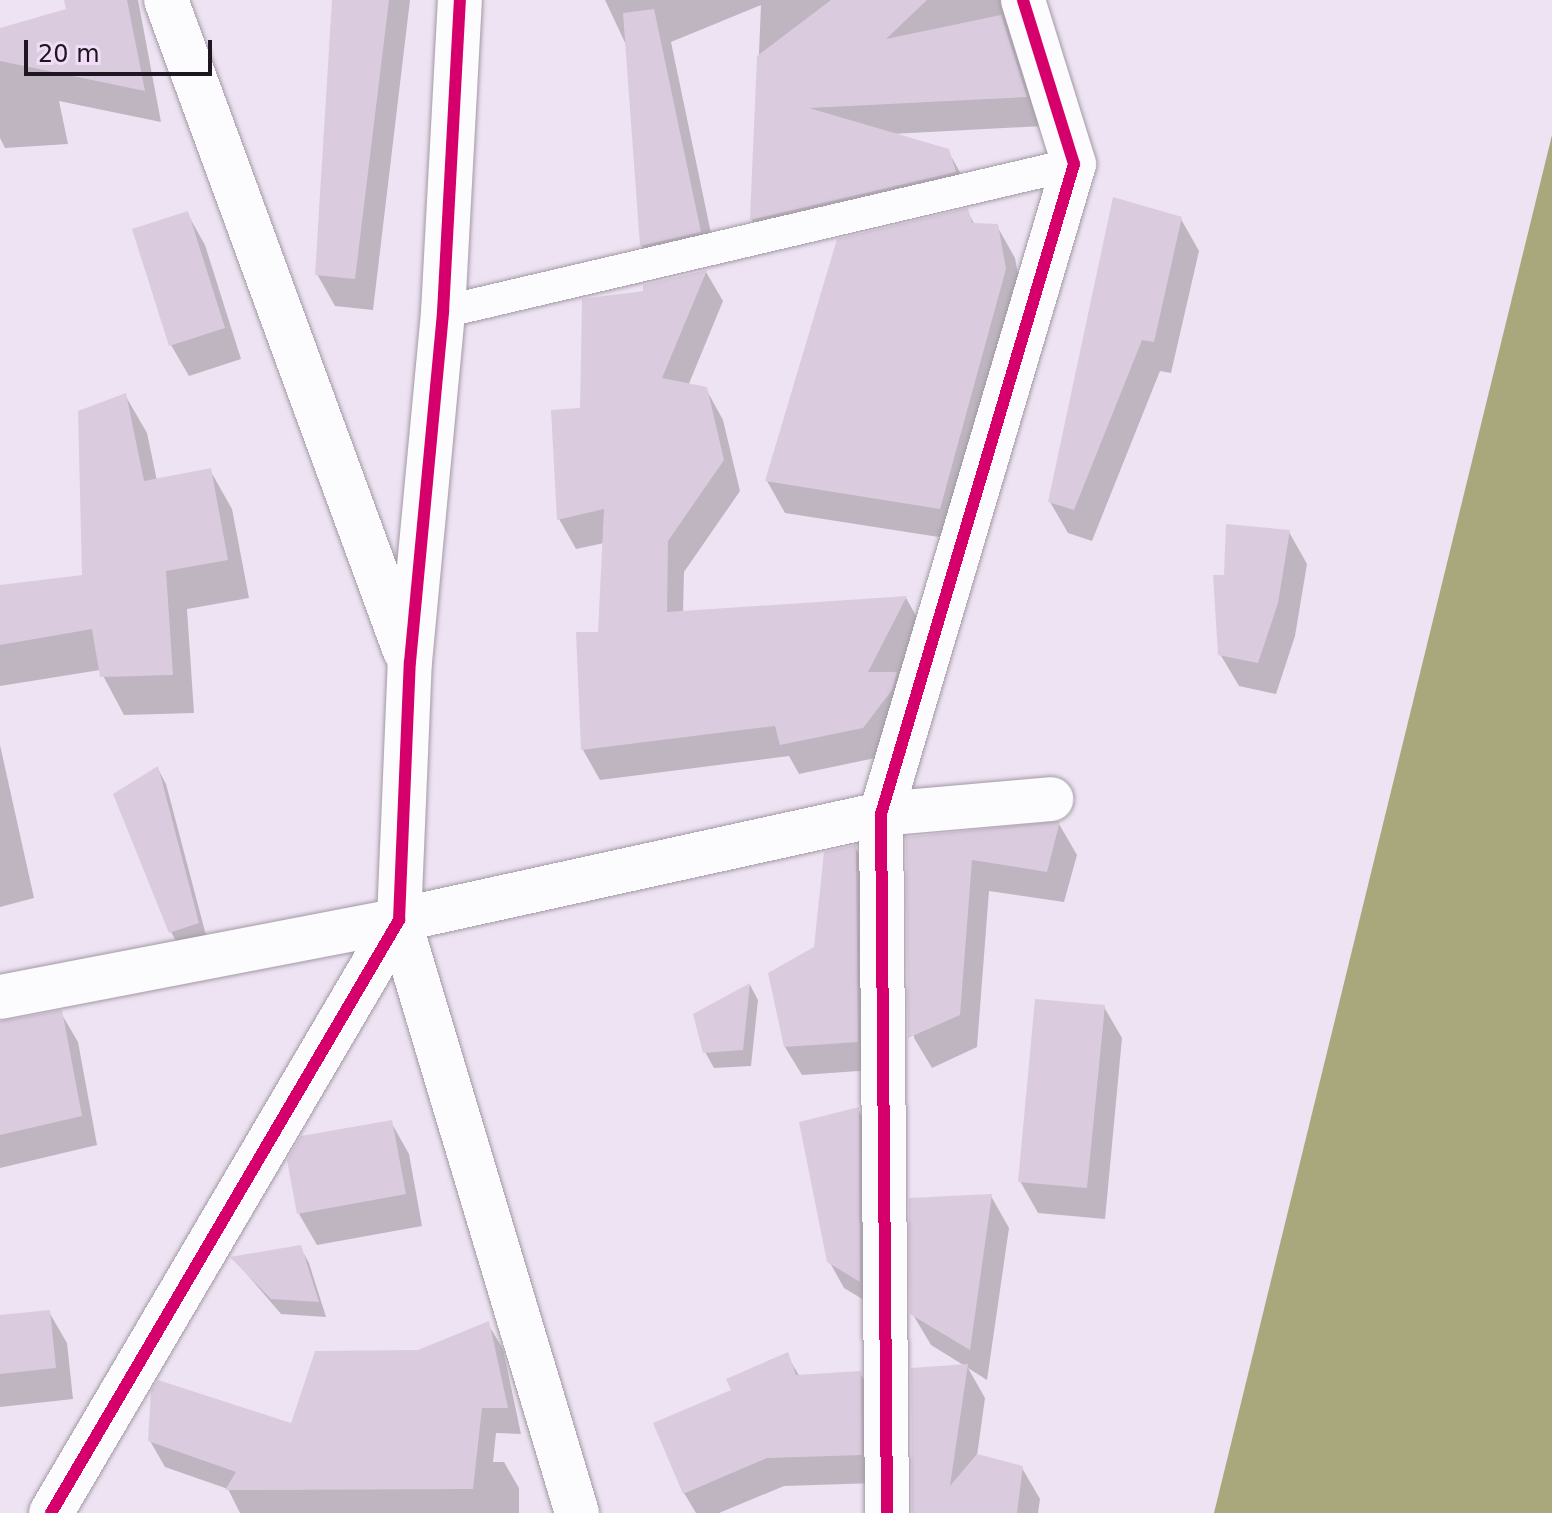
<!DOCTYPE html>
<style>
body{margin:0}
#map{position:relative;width:1552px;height:1513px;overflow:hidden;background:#eee3f2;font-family:"DejaVu Sans",sans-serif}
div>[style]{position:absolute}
.water>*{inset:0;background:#a9a87d}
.shadow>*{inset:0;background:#0003}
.building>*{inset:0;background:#daccde}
.roads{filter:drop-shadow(0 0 2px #a299a5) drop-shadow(0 0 2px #a299a5)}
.lane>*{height:32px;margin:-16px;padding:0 16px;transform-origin:16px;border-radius:16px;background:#fcfbfd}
.street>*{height:44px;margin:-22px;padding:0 22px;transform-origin:22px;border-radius:22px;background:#fcfbfd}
.cycleway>*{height:12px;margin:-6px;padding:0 6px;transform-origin:6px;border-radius:6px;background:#d6006c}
span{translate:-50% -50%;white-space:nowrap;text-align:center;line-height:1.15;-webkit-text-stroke:8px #f2ddf8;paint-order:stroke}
.scale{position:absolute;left:24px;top:40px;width:188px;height:36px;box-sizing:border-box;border:4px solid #1e1620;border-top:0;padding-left:10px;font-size:24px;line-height:28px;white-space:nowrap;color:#1e1620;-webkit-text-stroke:6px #f2ddf8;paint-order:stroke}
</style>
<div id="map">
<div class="water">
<div style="clip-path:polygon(1552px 135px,1552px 1513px,1214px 1513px)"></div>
</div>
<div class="shadow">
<div style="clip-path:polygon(66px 0,138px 0,161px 122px,59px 101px,68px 144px,5px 148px,0 138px,0 30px,68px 10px)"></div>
<div style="clip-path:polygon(334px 0,410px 0,373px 310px,335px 306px,317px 274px)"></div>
<div style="clip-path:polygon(605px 0,1005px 0,1042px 126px,892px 134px,948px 151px,965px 181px,769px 249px,752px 220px,761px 5px,671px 42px,717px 262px,659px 275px,642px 246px,628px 49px)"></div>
<div style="clip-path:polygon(967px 211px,975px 225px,997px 226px,1015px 258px,1023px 302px,958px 540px,785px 513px,767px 481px)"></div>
<div style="clip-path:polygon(187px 213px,205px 245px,241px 359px,189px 376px,171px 345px)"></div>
<div style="clip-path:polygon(1181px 219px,1199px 251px,1171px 373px,1160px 371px,1092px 541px,1068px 533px,1050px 502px)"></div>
<div style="clip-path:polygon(706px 272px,723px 301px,688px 386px,706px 389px,723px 420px,740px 491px,684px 572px,683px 613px,906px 598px,923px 628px,898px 677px,913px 703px,880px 757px,799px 774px,789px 756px,600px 780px,583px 750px,600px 634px,604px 543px,576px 549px,559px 519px,582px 410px,645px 293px)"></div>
<div style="clip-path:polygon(125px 395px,147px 433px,157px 481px,210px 470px,232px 509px,249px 598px,187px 609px,194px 713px,124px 715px,100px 670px,0 686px,0 587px,84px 577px)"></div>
<div style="clip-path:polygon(1289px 532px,1307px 564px,1295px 636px,1276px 694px,1239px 686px,1220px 654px,1226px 577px)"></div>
<div style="clip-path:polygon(0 745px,34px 898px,0 907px)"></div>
<div style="clip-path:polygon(158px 769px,166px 784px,207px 939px,180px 948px,171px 932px)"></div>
<div style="clip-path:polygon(1059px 824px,1077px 855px,1064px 902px,989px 891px,977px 1047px,932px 1068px,914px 1038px,908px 839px)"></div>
<div style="clip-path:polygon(855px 847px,871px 875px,873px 1070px,802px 1075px,785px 1047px)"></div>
<div style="clip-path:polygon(750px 985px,758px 1000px,751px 1066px,714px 1068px,705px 1052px)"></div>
<div style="clip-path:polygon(1104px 1007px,1122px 1038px,1105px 1219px,1038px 1213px,1020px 1181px)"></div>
<div style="clip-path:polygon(61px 1013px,78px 1042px,97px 1145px,0 1168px,0 1023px)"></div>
<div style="clip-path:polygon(858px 1109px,872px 1135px,874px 1306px,844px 1288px,829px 1261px)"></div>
<div style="clip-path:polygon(391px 1122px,409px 1154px,422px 1226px,317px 1245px,299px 1214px)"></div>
<div style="clip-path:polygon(991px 1196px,1009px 1228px,987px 1380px,968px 1368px,985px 1398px,977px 1456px,1022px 1468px,1040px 1499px,1038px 1513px,914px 1513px,965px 1366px,931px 1345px,912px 1313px)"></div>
<div style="clip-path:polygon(300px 1247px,309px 1263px,326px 1317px,281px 1314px,233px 1258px)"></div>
<div style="clip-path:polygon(49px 1312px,67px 1343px,73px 1399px,0 1407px,0 1317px)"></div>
<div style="clip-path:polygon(488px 1324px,503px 1349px,521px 1434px,496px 1433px,493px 1462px,504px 1462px,519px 1488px,519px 1513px,240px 1513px,228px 1489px,165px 1467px,150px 1441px,292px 1426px,418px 1352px)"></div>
<div style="clip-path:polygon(787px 1355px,800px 1377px,860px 1373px,876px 1401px,876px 1483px,784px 1486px,719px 1513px,696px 1513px,684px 1493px,734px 1391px)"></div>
</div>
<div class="building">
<div style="clip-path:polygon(64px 0,127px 0,145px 91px,0 61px,0 28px,66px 9px)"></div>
<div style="clip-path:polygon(332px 0,389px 0,355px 279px,315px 275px)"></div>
<div style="clip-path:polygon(831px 0,927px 0,886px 39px,1001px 15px,1027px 97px,809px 108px,949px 149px,956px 172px,750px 220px,757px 56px)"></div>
<div style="clip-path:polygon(654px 9px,701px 232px,640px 246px,623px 13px)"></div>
<div style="clip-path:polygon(1113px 197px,1182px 217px,1154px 342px,1142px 340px,1074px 510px,1048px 502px)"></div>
<div style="clip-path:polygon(968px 208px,972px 223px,998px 224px,1006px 269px,940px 509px,765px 481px,837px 239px)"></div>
<div style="clip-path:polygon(188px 211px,225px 328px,169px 346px,132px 229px)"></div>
<div style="clip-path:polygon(707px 270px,662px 378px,707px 387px,724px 460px,668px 541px,667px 612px,907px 596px,868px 672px,897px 672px,892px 690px,863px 728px,780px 745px,775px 726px,581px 750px,576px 632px,598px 632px,604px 509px,557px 520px,551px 410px,580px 408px,582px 299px,643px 291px,643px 285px)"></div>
<div style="clip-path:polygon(126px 393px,144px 481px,211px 468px,228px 560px,166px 571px,173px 675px,100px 677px,92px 629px,0 645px,0 585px,82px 575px,78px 411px)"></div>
<div style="clip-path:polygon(1226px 524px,1290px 530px,1278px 603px,1258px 663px,1218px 655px,1213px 575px,1224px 575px)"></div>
<div style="clip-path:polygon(158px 766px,199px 923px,169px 933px,113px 794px)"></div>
<div style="clip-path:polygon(1060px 821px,1047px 872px,972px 860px,960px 1015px,908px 1038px,906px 837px)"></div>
<div style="clip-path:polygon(856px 845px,858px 1042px,784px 1047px,768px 973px,814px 947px,824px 852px)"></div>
<div style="clip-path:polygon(750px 983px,743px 1050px,703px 1053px,693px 1014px)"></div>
<div style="clip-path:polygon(1035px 999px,1105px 1005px,1087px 1188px,1018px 1182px)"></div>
<div style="clip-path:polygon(62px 1010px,82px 1116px,0 1135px,0 1021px)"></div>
<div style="clip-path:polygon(859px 1107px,860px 1282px,827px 1262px,799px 1122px)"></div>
<div style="clip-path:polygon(392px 1120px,406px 1194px,297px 1214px,287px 1160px,301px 1136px)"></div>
<div style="clip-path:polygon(992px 1194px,970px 1350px,910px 1314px,909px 1198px)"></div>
<div style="clip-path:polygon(301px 1245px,319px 1302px,271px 1299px,230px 1257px)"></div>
<div style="clip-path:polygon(50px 1310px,56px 1368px,0 1374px,0 1315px)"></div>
<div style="clip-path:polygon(489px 1321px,508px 1408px,482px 1408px,473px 1489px,225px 1490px,236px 1472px,148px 1441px,151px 1391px,158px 1380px,291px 1423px,315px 1351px,418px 1350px)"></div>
<div style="clip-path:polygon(788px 1352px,796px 1375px,861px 1371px,862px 1455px,767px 1458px,683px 1494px,653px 1423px,731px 1390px,726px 1379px)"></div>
<div style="clip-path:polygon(968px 1364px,950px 1486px,977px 1454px,1023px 1466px,1017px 1513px,912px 1513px,911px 1368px)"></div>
</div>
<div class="roads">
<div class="lane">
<div style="left:443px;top:312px;width:648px;rotate:-13.2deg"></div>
</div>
<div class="street">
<div style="left:166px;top:0;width:693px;rotate:69.84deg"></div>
<div style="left:399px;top:920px;width:619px;rotate:73.29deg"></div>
<div style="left:0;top:997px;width:406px;rotate:-10.9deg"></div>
<div style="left:399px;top:920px;width:494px;rotate:-12.4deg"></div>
<div style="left:881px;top:814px;width:171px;rotate:-5deg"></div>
<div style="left:51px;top:1513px;width:688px;rotate:-59.59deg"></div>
<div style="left:399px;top:920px;width:258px;rotate:-87.6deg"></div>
<div style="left:410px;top:662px;width:352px;rotate:-84.6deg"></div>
<div style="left:443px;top:312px;width:312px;rotate:-86.9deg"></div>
<div style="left:887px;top:1513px;width:699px;rotate:-90.49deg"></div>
<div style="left:881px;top:814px;width:678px;rotate:-73.46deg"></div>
<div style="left:1074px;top:164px;width:172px;rotate:-107.3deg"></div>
</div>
</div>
<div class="cycleway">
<div style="left:51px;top:1513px;width:688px;rotate:-59.59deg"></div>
<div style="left:399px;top:920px;width:258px;rotate:-87.6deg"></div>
<div style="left:410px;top:662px;width:352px;rotate:-84.6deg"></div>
<div style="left:443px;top:312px;width:312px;rotate:-86.9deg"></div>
<div style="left:887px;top:1513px;width:699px;rotate:-90.49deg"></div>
<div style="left:881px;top:814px;width:678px;rotate:-73.46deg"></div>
<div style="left:1074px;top:164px;width:172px;rotate:-107.3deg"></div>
</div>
<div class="scale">20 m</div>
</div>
